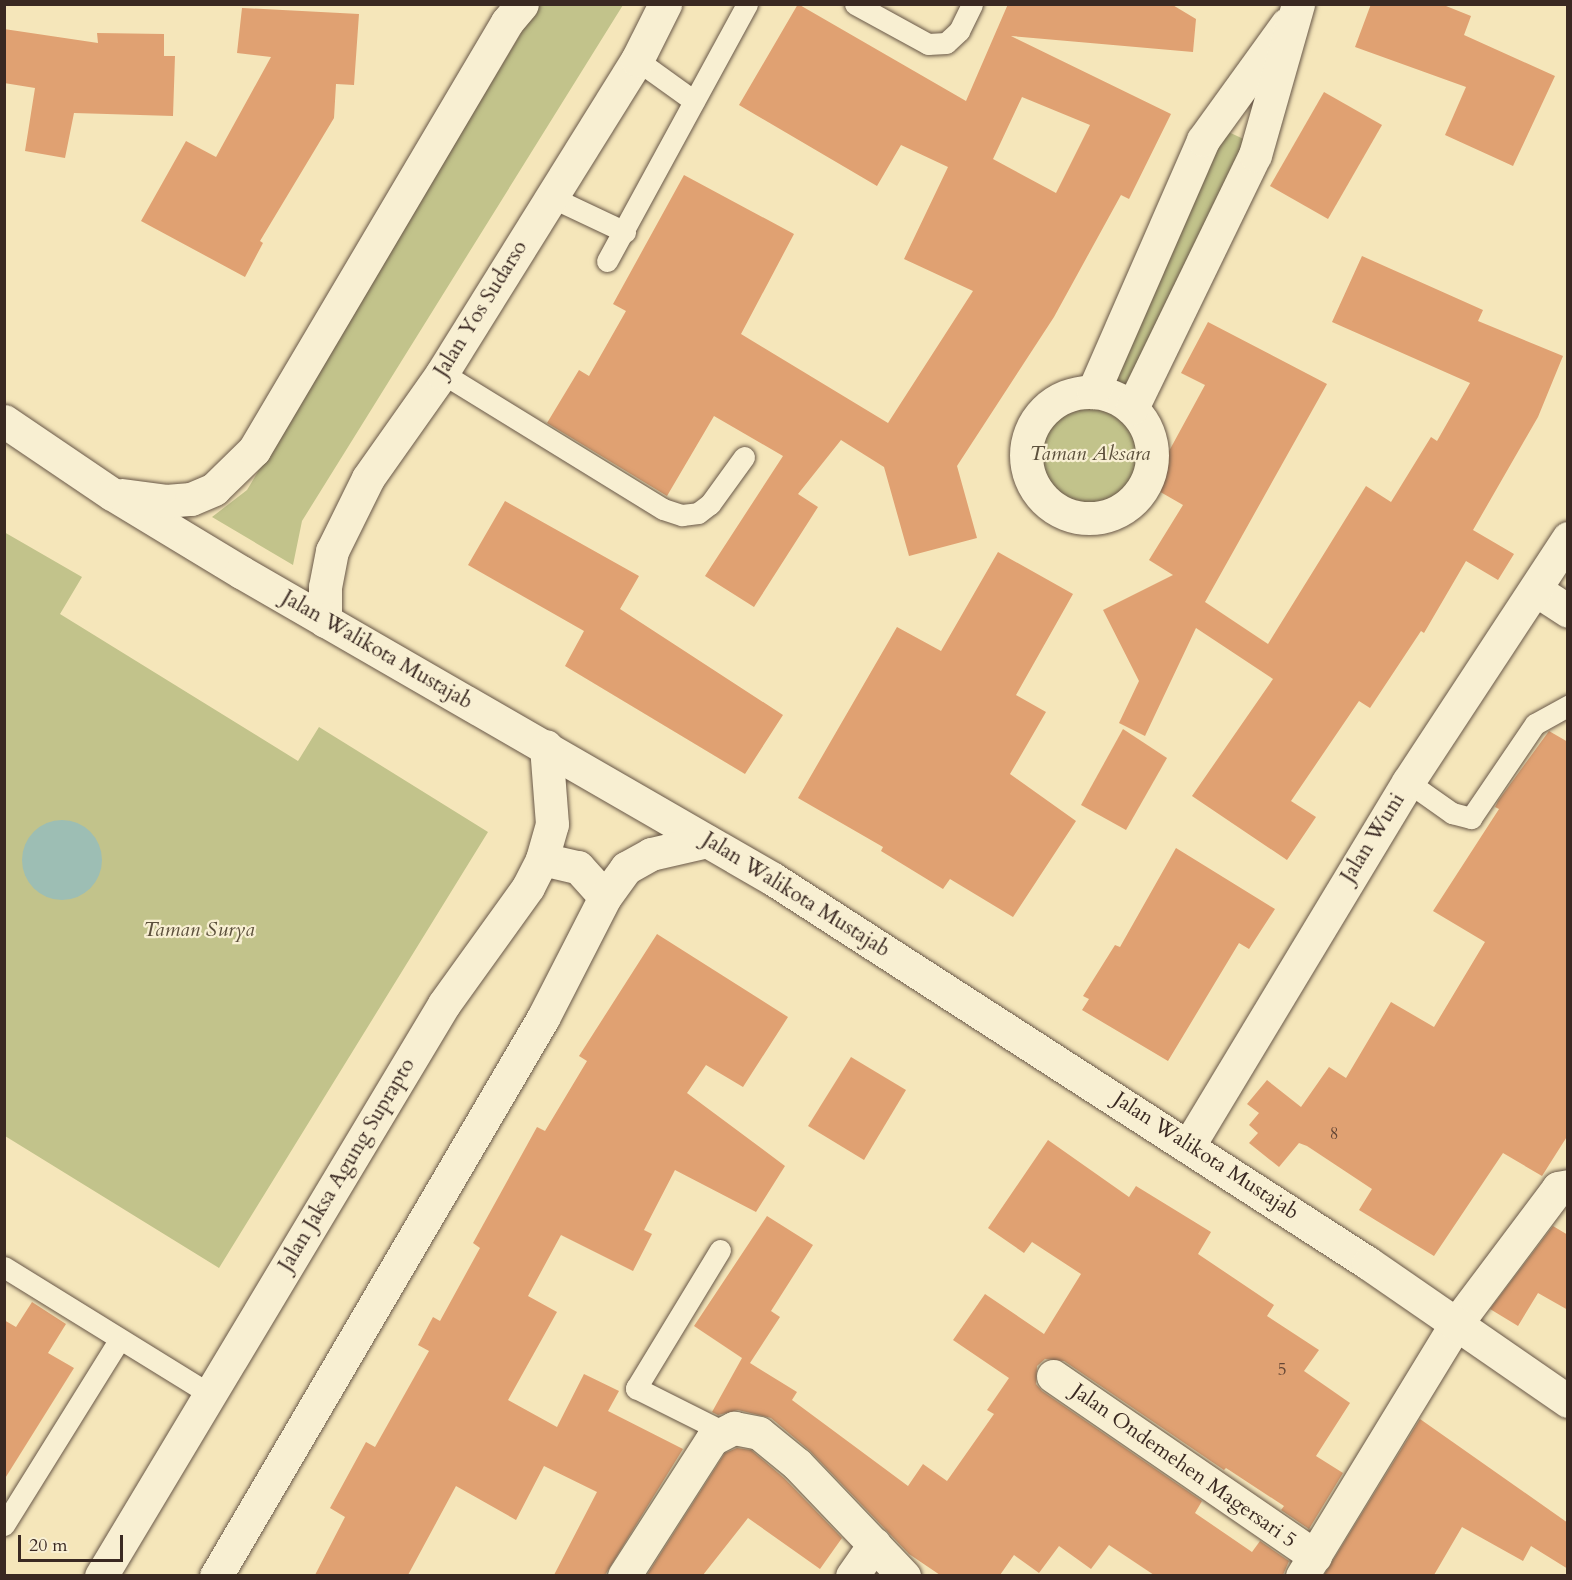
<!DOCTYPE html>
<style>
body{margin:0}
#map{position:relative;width:1572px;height:1580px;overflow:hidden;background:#f5e6ba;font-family:Cardo,serif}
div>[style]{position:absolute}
.green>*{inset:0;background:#c2c38b}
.round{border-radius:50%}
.water>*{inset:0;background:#9dbeb4}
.building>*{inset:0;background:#e0a172}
.roads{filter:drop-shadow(0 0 2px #695848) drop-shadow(0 0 2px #695848)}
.lane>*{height:21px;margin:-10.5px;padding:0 10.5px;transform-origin:10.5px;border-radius:10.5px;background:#f8efd2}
.street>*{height:33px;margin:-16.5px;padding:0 16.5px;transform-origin:16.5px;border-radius:16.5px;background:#f8efd2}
.street>.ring{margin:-16.5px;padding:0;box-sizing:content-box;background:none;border:33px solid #f8efd2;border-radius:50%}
.secondary>*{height:33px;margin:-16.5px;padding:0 16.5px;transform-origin:16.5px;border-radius:16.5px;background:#f8efd2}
span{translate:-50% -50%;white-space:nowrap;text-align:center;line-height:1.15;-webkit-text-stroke:4.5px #f8efd2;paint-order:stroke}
.number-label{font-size:18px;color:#644736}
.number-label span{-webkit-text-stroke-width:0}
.street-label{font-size:21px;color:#3a2922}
.park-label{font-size:21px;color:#5c503c;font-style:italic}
.frame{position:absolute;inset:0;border:6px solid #3a2922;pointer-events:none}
.scale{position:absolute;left:18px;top:1535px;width:105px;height:27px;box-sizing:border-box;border:3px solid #3a2922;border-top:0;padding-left:8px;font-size:18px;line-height:21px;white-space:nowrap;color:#3a2922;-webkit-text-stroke:4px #f8efd2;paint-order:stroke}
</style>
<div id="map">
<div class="green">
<div style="clip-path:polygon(538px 5px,623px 5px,302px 521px,293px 565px,212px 517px,247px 490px)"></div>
<div style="clip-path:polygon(1224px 130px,1248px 141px,1126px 397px,1104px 385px)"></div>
<div class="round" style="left:1038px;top:403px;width:104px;height:104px"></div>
<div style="clip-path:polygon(4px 532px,82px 577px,60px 614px,298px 761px,319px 727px,488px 832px,219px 1268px,5px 1136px)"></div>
</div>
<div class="water">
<div class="round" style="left:22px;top:820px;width:80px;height:80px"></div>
</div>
<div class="building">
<div style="clip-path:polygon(evenodd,798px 4px,966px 101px,1008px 4px,1171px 4px,1196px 19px,1193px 52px,1011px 36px,1171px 114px,1129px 199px,1121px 195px,1054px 317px,957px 466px,977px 538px,909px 556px,884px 467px,841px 440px,798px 494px,818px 507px,754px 607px,705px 576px,783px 456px,714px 416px,667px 496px,547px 423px,579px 370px,589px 376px,626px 311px,613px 304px,684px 175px,794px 234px,741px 334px,888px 423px,973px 291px,904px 259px,948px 167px,901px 145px,877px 186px,739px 105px,798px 4px,1022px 97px,1090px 125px,1056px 193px,993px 159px,1022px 97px)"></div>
<div style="clip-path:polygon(1371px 4px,1441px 4px,1471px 16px,1464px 35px,1555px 76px,1513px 166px,1445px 135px,1466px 87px,1355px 47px)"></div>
<div style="clip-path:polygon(242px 8px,359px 14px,354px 85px,336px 84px,334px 118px,260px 241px,263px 243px,245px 277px,141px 221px,186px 141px,216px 157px,271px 57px,237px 53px)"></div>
<div style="clip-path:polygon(4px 29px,98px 43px,97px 33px,164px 34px,164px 56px,175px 56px,173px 116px,74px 113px,65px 158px,25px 151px,35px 88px,4px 83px)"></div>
<div style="clip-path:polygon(1324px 92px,1382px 125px,1328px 219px,1270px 186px)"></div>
<div style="clip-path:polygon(1362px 256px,1483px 310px,1478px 321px,1563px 356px,1538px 417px,1473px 530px,1514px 554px,1498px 580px,1466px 561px,1424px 633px,1421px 631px,1370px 708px,1359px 701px,1291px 801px,1316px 817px,1287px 860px,1192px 796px,1273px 679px,1196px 628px,1145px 736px,1119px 723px,1139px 681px,1103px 610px,1173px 575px,1149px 560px,1183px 505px,1150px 486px,1205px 385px,1181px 373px,1208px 322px,1327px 384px,1205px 602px,1268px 644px,1366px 486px,1391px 502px,1431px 437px,1437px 441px,1470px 383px,1332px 322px)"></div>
<div style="clip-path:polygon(505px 501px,639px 576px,620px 609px,783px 715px,745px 774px,565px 666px,584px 631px,468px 565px)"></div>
<div style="clip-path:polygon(998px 552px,1073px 594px,1016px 695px,1046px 712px,1010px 774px,1076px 821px,1013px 917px,950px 879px,943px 889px,881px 851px,883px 847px,798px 798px,897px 627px,941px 651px)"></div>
<div style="clip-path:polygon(1123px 729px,1167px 758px,1126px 830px,1081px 805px)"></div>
<div style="clip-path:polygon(1549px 731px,1568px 742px,1568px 1135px,1542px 1176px,1503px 1153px,1434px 1256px,1359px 1210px,1372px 1189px,1307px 1146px,1299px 1143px,1279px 1167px,1249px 1143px,1258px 1133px,1249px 1125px,1259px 1113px,1247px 1104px,1267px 1080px,1301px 1107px,1329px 1067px,1346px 1078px,1391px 1002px,1434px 1027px,1485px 942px,1433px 911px,1499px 809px,1495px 807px,1498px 801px)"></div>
<div style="clip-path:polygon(1176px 848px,1275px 909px,1249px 949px,1239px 943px,1168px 1061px,1082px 1010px,1089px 999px,1083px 996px,1115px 945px,1120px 947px)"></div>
<div style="clip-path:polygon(657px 934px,788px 1017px,743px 1087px,706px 1065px,687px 1093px,785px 1166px,756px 1212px,675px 1170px,644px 1230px,652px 1234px,633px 1271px,561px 1235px,528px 1296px,557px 1312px,508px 1400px,557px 1427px,584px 1374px,619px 1391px,608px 1411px,683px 1449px,605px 1575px,554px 1575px,597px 1492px,544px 1466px,516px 1520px,456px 1486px,408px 1575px,315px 1575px,345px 1517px,330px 1508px,366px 1442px,375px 1447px,429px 1351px,418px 1345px,433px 1317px,440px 1321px,480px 1248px,473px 1243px,537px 1127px,545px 1131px,587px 1061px,579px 1056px)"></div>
<div style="clip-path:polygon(851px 1057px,906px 1090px,864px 1160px,808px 1126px)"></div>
<div style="clip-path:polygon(1048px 1140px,1129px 1197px,1136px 1186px,1211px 1232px,1198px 1254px,1274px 1305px,1267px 1316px,1319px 1350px,1304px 1371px,1350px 1403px,1316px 1456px,1343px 1473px,1309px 1529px,1281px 1510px,1284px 1506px,1226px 1468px,1224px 1470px,1064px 1361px,1045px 1359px,1037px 1366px,1036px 1384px,1042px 1391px,1202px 1501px,1195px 1513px,1252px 1552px,1260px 1541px,1289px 1561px,1283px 1575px,1154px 1575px,1109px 1545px,1091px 1569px,1059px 1546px,1039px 1573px,1014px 1555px,1000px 1575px,940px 1575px,909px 1554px,810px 1451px,771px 1418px,738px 1410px,718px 1415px,712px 1412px,742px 1358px,694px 1326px,767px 1216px,813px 1245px,771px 1311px,780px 1317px,750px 1363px,797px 1392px,792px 1400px,908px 1486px,923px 1464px,947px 1481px,994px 1414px,987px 1410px,1009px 1378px,953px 1340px,985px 1294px,1044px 1334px,1081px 1274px,1032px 1242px,1024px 1253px,988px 1228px)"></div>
<div style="clip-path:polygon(1553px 1226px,1568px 1235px,1568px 1310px,1538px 1293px,1518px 1326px,1490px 1309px)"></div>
<div style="clip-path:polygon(32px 1302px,66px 1324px,48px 1353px,74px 1368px,4px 1480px,4px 1320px,16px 1327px)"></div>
<div style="clip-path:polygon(1420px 1419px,1568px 1523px,1568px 1569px,1531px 1546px,1523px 1561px,1462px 1527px,1434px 1575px,1324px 1575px)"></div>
<div style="clip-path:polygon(737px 1448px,751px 1450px,784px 1478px,842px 1538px,820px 1569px,748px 1518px,703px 1575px,647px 1575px,725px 1453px)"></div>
</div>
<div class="roads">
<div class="lane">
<div style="left:855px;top:4px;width:83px;rotate:28.7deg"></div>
<div style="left:928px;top:44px;width:18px;rotate:-3deg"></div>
<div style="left:946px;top:43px;width:18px;rotate:-43deg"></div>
<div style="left:959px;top:31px;width:30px;rotate:-64deg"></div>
<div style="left:637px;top:60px;width:70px;rotate:35.7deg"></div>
<div style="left:551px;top:197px;width:82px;rotate:25.3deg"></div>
<div style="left:607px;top:261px;width:293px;rotate:-61.4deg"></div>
<div style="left:442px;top:373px;width:259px;rotate:31.6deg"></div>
<div style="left:663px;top:509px;width:20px;rotate:18deg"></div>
<div style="left:682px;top:515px;width:16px;rotate:-7deg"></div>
<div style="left:698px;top:513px;width:15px;rotate:-37deg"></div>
<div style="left:710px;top:504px;width:58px;rotate:-54.1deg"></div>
<div style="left:1408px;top:782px;width:54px;rotate:35.2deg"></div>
<div style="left:1452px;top:813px;width:20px;rotate:15deg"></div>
<div style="left:1471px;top:818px;width:114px;rotate:-55.8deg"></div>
<div style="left:1535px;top:724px;width:38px;rotate:-29deg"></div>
<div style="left:720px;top:1250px;width:162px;rotate:121.3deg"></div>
<div style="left:636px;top:1388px;width:98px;rotate:26.6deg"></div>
<div style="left:4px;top:1267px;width:240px;rotate:31.7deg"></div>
<div style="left:4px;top:1525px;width:219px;rotate:-58.1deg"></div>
</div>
<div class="street">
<div class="ring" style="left:1026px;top:392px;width:93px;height:93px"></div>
<div style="left:1093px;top:392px;width:275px;rotate:-66.4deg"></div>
<div style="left:1203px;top:140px;width:143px;rotate:-54.1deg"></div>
<div style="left:1132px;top:408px;width:281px;rotate:-64.1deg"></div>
<div style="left:1255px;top:155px;width:157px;rotate:-74.1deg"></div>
<div style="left:1536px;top:590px;width:38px;rotate:33deg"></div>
<div style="left:1189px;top:1145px;width:424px;rotate:-58.9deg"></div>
<div style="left:1408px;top:782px;width:292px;rotate:-56.7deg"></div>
<div style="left:1053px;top:1376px;width:318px;rotate:34.5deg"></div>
<div style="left:624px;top:1576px;width:163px;rotate:-57.3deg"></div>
<div style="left:712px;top:1439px;width:25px;rotate:-27deg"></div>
<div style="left:734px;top:1428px;width:25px;rotate:11deg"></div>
<div style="left:759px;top:1433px;width:49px;rotate:39.2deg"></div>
<div style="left:797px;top:1464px;width:155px;rotate:46.3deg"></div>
<div style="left:852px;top:1576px;width:39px;rotate:-55deg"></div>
<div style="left:1302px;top:1576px;width:295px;rotate:-58.6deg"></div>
<div style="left:1456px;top:1324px;width:170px;rotate:-53.1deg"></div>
<div style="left:1558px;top:1188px;width:10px;rotate:-11deg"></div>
</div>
<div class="secondary">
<div style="left:4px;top:421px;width:130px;rotate:34.1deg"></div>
<div style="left:112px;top:494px;width:151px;rotate:31.2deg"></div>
<div style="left:241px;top:572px;width:614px;rotate:29.99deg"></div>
<div style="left:773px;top:879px;width:708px;rotate:32.84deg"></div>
<div style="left:1368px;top:1263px;width:243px;rotate:34.6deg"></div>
<div style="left:122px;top:495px;width:44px;rotate:7.8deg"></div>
<div style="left:166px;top:501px;width:25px;rotate:-5deg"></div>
<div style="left:191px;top:499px;width:25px;rotate:-23deg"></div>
<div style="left:214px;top:489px;width:56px;rotate:-44.3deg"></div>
<div style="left:254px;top:450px;width:497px;rotate:-59.4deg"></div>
<div style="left:507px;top:22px;width:23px;rotate:-50deg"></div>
<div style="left:325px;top:621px;width:34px;rotate:-90deg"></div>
<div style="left:325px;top:587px;width:37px;rotate:-79deg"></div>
<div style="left:332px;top:551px;width:81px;rotate:-63.7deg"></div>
<div style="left:368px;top:478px;width:128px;rotate:-54.8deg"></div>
<div style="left:442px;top:373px;width:369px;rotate:-58.1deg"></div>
<div style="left:637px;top:60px;width:63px;rotate:-63.4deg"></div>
<div style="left:542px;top:859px;width:37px;rotate:13deg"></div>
<div style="left:578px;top:867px;width:40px;rotate:48deg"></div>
<div style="left:101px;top:1576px;width:667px;rotate:-59.05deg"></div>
<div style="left:444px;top:1004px;width:144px;rotate:-54.3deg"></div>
<div style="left:528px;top:887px;width:31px;rotate:-63deg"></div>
<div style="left:542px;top:859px;width:36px;rotate:-74deg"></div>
<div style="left:552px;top:824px;width:78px;rotate:-94.4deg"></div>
<div style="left:216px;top:1576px;width:647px;rotate:-59.63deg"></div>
<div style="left:543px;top:1018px;width:136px;rotate:-62.9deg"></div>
<div style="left:605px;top:897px;width:36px;rotate:-54deg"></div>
<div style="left:626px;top:868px;width:29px;rotate:-29deg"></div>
<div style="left:651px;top:854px;width:57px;rotate:-13.1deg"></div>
</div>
</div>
<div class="number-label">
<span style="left:1334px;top:1134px">8</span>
<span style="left:1282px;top:1370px">5</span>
</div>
<div class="street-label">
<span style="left:481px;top:309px;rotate:-58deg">Jalan Yos Sudarso</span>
<span style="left:377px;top:650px;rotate:30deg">Jalan Walikota Mustajab</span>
<span style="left:1373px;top:838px;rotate:-58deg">Jalan Wuni</span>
<span style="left:796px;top:895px;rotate:32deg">Jalan Walikota Mustajab</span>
<span style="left:1206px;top:1156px;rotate:33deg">Jalan Walikota Mustajab</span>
<span style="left:347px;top:1165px;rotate:-59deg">Jalan Jaksa Agung Suprapto</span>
<span style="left:1184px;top:1466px;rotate:35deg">Jalan Ondemehen Magersari 5</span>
</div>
<div class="park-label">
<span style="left:1090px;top:454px">Taman Aksara</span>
<span style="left:199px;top:930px">Taman Surya</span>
</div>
<div class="frame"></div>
<div class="scale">20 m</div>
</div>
